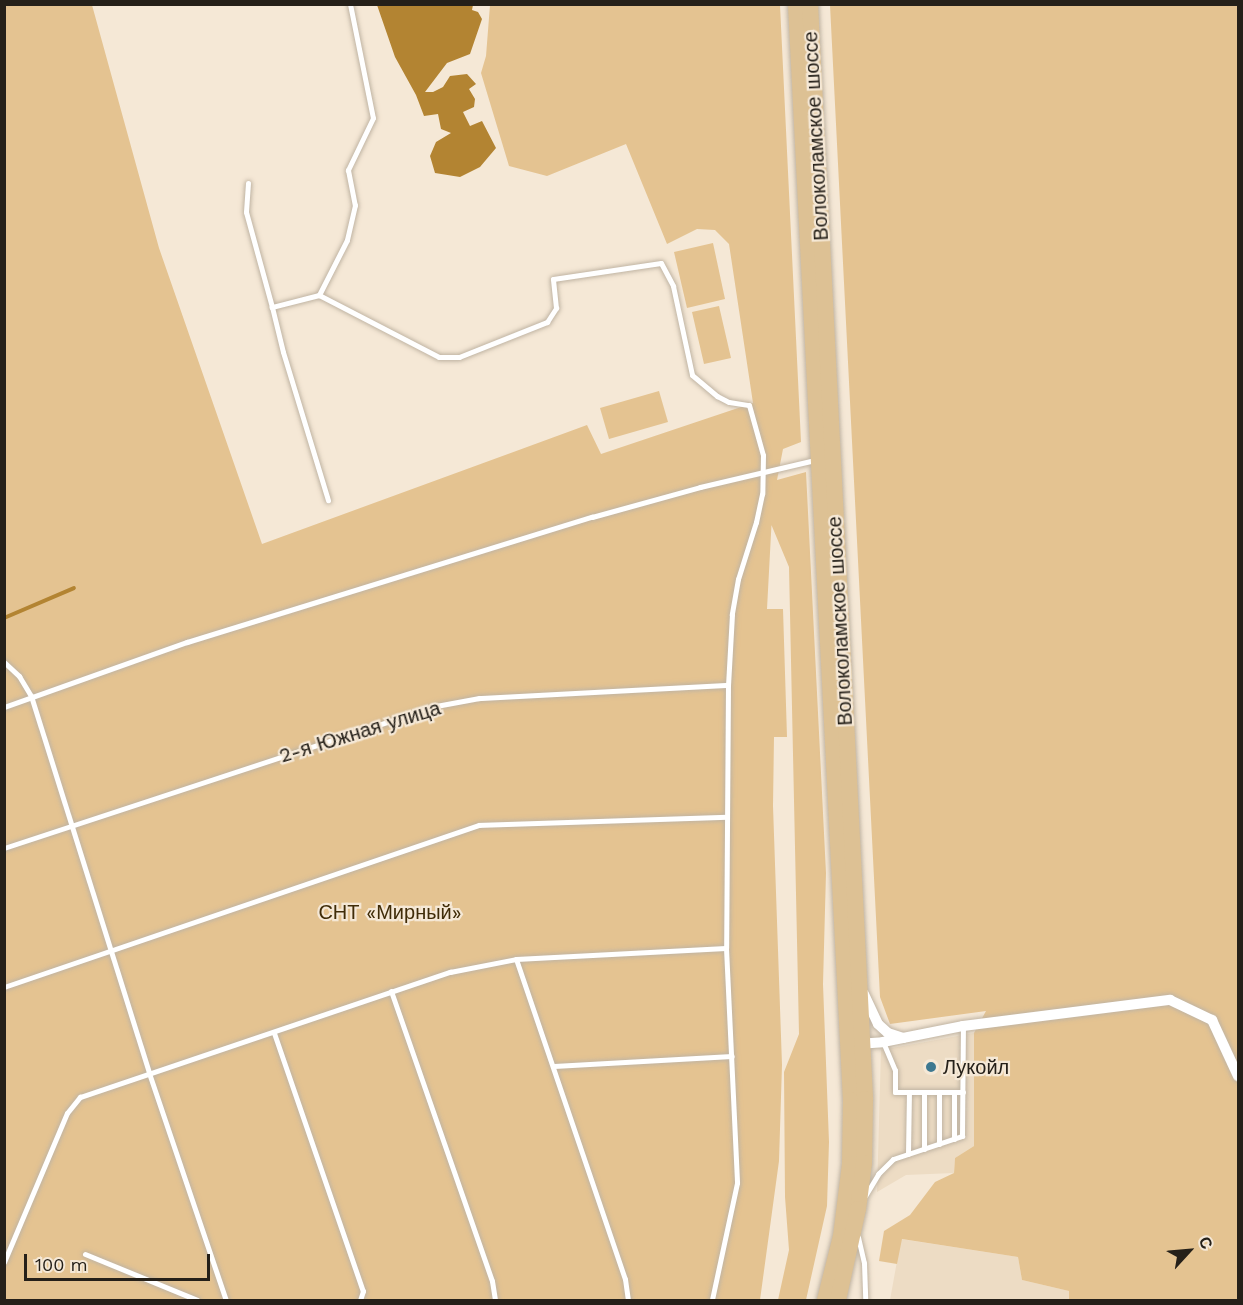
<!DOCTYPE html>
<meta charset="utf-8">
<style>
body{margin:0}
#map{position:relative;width:1243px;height:1305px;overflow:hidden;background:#f5e8d6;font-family:"Work Sans",sans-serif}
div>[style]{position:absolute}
.built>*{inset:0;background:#eddcc4}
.green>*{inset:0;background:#e4c391}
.water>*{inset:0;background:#b38432}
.stream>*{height:4px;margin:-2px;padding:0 2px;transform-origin:2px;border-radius:2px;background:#b38432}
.roads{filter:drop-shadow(0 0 2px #c0b4a3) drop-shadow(0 0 2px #c0b4a3)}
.service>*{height:5px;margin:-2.5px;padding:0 2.5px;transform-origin:2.5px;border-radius:2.5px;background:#fff}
.minor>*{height:10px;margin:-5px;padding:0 5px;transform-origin:5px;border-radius:5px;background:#fff}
.primary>*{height:16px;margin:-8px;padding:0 8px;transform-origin:8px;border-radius:8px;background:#ddc194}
.dots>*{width:16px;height:16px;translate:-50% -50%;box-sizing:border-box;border:3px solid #f5e8d6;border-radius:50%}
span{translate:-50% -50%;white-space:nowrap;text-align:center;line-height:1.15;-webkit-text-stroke:4.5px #f5e8d6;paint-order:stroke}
.street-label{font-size:20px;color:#252019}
.park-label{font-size:20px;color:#402c08}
.poi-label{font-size:20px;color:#252019}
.left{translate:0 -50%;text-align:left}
.frame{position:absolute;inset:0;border:6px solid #252019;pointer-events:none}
.north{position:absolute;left:1159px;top:1221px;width:60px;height:60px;-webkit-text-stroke:4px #f5e8d6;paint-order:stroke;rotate:64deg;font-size:16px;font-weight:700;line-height:24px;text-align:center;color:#252019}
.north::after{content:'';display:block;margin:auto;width:21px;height:27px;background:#252019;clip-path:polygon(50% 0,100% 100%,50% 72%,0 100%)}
.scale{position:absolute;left:24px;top:1254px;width:186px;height:27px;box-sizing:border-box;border:3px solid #252019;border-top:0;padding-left:8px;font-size:18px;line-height:21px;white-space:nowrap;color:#252019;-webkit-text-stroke:4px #f5e8d6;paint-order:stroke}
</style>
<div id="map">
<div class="built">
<div style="clip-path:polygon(974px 1033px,974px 1146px,955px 1158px,954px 1173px,906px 1175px,877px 1192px,881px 1050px)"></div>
<div style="clip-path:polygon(901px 1239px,1018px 1257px,1022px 1280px,1069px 1291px,1069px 1300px,890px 1300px)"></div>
</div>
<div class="green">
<div style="clip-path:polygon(5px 5px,92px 5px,159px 248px,262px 544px,587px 425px,601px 454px,753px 403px,729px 244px,715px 230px,697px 229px,667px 244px,626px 144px,547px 176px,509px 166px,481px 73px,486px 56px,490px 5px,780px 5px,801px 442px,783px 449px,777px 480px,806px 472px,826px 873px,823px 984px,829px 1142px,827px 1206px,806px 1300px,778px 1300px,789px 1250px,785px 1197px,784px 1072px,799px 1034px,789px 567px,771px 524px,772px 515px,767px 609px,783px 609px,787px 737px,774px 737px,773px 806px,782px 1065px,779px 1161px,760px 1300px,5px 1300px)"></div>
<div style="clip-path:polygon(830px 5px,1238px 5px,1238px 1300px,1069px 1300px,1069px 1291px,1022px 1280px,1018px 1257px,902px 1239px,897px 1264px,879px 1261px,884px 1231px,910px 1215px,935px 1182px,954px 1173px,955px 1158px,974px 1146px,974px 1033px,986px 1011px,890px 1024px,880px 997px)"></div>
<div style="clip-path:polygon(713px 243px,725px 299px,687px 308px,674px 252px)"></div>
<div style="clip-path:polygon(719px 306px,731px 358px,704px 364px,692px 312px)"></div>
<div style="clip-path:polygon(659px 391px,668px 422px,609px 439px,600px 408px)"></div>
</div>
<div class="water">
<div style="clip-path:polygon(377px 5px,473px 5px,472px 10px,478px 12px,482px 19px,470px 54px,447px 63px,425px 92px,433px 92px,443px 87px,450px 76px,467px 74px,476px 84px,469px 89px,475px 99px,474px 107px,463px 112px,470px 126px,482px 121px,496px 148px,480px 167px,460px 177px,435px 173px,430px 156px,436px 142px,451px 133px,441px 129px,438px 114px,424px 116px,416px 95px,395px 57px)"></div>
</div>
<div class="stream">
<div style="left:4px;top:618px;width:76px;rotate:-23.2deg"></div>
</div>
<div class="roads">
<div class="service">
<div style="left:350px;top:4px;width:116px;rotate:78.6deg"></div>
<div style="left:373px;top:118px;width:58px;rotate:115.7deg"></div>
<div style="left:348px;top:170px;width:36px;rotate:79deg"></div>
<div style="left:355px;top:205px;width:36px;rotate:103deg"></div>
<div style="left:347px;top:240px;width:62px;rotate:117deg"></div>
<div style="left:319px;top:295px;width:135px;rotate:27.3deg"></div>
<div style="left:439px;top:357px;width:20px"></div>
<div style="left:459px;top:357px;width:95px;rotate:-21.7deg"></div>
<div style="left:547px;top:322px;width:17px;rotate:-57deg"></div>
<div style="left:556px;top:308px;width:29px;rotate:-96deg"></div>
<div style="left:553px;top:279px;width:109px;rotate:-8.4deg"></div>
<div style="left:661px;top:263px;width:26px;rotate:62deg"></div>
<div style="left:673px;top:286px;width:91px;rotate:77.9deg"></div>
<div style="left:692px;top:375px;width:33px;rotate:40deg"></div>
<div style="left:717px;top:396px;width:13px;rotate:27deg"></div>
<div style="left:729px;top:402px;width:20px;rotate:9deg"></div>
<div style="left:749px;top:405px;width:52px;rotate:74.4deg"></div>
<div style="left:763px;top:455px;width:39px;rotate:91deg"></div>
<div style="left:762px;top:494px;width:29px;rotate:102deg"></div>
<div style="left:756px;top:522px;width:60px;rotate:107.5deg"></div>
<div style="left:738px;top:579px;width:36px;rotate:100deg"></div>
<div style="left:732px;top:614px;width:71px;rotate:93.2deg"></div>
<div style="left:728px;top:685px;width:263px;rotate:90.4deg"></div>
<div style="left:726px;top:948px;width:235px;rotate:87.3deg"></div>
<div style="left:737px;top:1183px;width:120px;rotate:102.1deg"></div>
<div style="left:248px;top:183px;width:29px;rotate:94deg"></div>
<div style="left:246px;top:212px;width:98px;rotate:74.7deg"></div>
<div style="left:319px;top:295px;width:49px;rotate:165.7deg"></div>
<div style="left:272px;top:307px;width:46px;rotate:76.3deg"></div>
<div style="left:283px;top:352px;width:155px;rotate:73.1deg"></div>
<div style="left:4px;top:662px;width:21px;rotate:43deg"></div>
<div style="left:19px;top:676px;width:23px;rotate:59deg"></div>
<div style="left:31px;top:696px;width:395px;rotate:72.6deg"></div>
<div style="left:149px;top:1073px;width:240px;rotate:71.3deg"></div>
<div style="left:4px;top:707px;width:194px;rotate:-19.6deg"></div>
<div style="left:187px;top:642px;width:424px;rotate:-17.2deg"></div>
<div style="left:592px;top:517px;width:112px;rotate:-15.5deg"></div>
<div style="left:700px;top:487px;width:118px;rotate:-13.2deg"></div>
<div style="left:4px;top:848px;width:455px;rotate:-18.2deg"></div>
<div style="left:436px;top:706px;width:44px;rotate:-10.5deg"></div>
<div style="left:479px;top:698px;width:249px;rotate:-3deg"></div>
<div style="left:516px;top:959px;width:338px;rotate:71.2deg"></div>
<div style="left:625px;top:1279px;width:21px;rotate:82deg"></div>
<div style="left:4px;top:987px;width:502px;rotate:-18.83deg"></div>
<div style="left:479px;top:825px;width:246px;rotate:-1.9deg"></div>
<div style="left:391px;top:991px;width:307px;rotate:70.8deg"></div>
<div style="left:492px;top:1281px;width:19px;rotate:81deg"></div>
<div style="left:274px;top:1033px;width:273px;rotate:71deg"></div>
<div style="left:363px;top:1291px;width:9px;rotate:108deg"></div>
<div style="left:883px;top:1042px;width:30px;rotate:67deg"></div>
<div style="left:895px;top:1070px;width:22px;rotate:90deg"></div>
<div style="left:895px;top:1092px;width:68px"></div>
<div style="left:554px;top:1066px;width:178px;rotate:-3.2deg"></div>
<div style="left:954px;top:1139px;width:47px;rotate:-90deg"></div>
<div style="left:939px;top:1144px;width:52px;rotate:-90deg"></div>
<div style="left:924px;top:1149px;width:57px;rotate:-90deg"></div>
<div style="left:908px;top:1154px;width:62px;rotate:-89.1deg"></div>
<div style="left:865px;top:1196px;width:26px;rotate:-59deg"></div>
<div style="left:878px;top:1174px;width:21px;rotate:-45deg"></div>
<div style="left:893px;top:1159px;width:73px;rotate:-18.4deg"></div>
<div style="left:962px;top:1136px;width:110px;rotate:-89.5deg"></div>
<div style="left:858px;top:1237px;width:27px;rotate:77deg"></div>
<div style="left:864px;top:1263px;width:37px;rotate:88deg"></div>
<div style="left:85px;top:1254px;width:121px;rotate:22.3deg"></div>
<div style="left:4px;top:1262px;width:162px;rotate:-67.1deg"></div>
<div style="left:67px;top:1113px;width:21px;rotate:-51deg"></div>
<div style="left:80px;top:1097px;width:391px;rotate:-18.7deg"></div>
<div style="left:450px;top:972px;width:67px;rotate:-11.1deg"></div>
<div style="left:516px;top:959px;width:210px;rotate:-3deg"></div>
</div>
<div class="minor">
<div style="left:864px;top:994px;width:33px;rotate:65deg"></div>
<div style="left:878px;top:1024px;width:13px;rotate:42deg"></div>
<div style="left:888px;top:1033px;width:16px;rotate:18deg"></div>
<div style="left:857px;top:1044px;width:26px;rotate:-4deg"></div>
<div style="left:883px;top:1042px;width:82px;rotate:-11.3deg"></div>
<div style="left:963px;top:1026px;width:209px;rotate:-7.2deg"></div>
<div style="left:1170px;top:1000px;width:47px;rotate:25.5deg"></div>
<div style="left:1212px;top:1020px;width:62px;rotate:65.1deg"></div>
</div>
<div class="primary">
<div style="left:796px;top:4px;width:1097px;rotate:87.13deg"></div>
<div style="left:851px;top:1100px;width:64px;rotate:90.9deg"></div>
<div style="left:850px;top:1164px;width:73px;rotate:97.1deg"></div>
<div style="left:841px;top:1236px;width:66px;rotate:104deg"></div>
<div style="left:810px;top:4px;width:1096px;rotate:87.12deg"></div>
<div style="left:865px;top:1099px;width:64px;rotate:90.9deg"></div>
<div style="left:864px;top:1163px;width:46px;rotate:97.4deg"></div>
<div style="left:858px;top:1209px;width:93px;rotate:102.4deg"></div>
</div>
</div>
<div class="dots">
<div style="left:931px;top:1067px;background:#3d7890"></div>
</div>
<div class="street-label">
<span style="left:816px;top:136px;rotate:-93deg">Волоколамское шоссе</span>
<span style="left:840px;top:621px;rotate:-93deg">Волоколамское шоссе</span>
<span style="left:360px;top:732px;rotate:-17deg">2-я Южная улица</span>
</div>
<div class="park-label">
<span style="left:390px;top:912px">СНТ «Мирный»</span>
</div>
<div class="poi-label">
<span class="left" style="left:943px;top:1067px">Лукойл</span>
</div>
<div class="frame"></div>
<div class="north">С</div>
<div class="scale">100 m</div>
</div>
